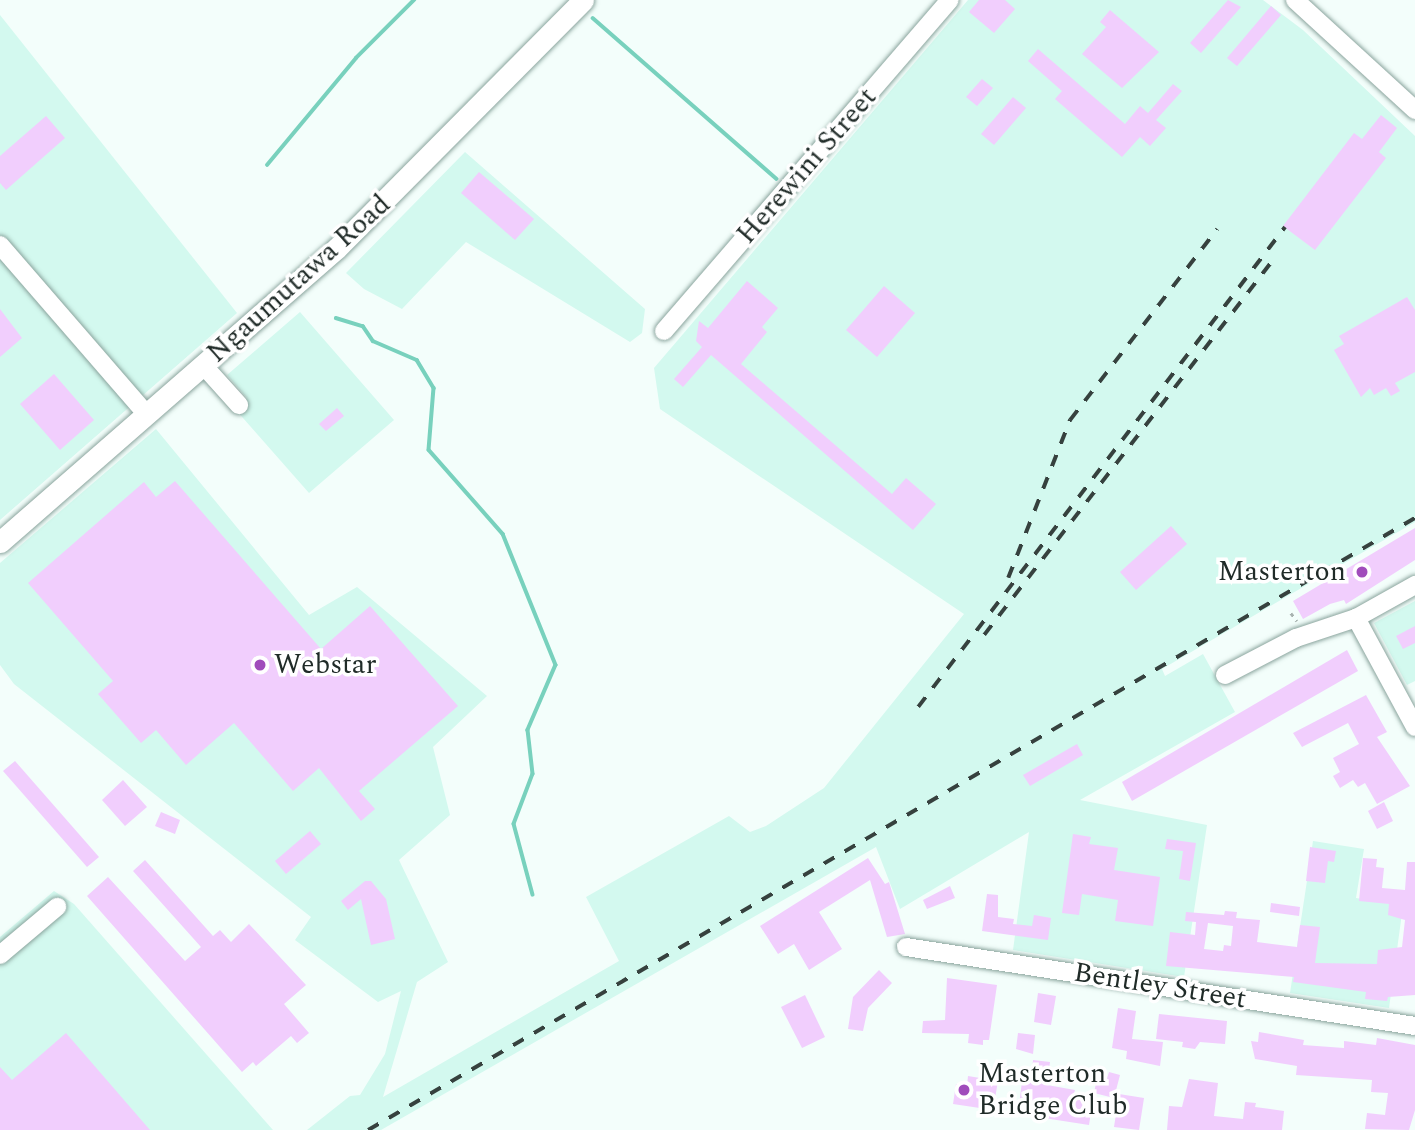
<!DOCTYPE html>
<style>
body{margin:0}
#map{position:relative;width:1415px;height:1130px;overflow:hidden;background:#f3fefb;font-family:Spectral,serif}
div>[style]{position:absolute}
.built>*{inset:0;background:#d3f9ef}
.stream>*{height:3.5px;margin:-1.75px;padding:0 1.75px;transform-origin:1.75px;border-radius:1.75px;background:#78d1bd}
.building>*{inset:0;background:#f1cefd}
.path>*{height:2.5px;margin-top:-1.25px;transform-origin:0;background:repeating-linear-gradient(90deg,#a7b2af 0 3.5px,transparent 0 8.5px)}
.roads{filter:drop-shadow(0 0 2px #8aa49d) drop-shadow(0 0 2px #8aa49d)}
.minor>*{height:18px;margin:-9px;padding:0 9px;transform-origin:9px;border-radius:9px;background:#fff}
.major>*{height:21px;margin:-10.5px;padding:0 10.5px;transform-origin:10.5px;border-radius:10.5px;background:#fff}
.rail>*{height:3.5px;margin-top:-1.75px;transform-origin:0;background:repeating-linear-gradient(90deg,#36413e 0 12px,transparent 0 24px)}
.dots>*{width:19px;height:19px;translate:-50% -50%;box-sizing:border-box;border:4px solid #fff;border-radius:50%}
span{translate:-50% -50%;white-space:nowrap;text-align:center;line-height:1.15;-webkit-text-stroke:7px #fff;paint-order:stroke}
.street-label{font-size:28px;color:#202b28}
.poi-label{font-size:28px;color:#202b28}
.right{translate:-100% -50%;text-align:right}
.left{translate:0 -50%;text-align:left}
</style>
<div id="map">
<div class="built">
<div style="clip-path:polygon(968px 0,1263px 0,1303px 30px,1415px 136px,1415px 522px,1162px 669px,1165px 676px,1203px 654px,1235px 712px,1080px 800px,1207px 825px,1184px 977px,1013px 950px,1029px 832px,900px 909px,876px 847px,381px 1130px,307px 1130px,350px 1096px,360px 1095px,385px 1054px,401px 991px,378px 1002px,295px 940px,311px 917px,14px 684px,0 665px,0 563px,156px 429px,309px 615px,357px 587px,487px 696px,433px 747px,450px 815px,399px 860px,448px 962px,417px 982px,383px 1097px,619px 961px,586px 897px,729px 816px,750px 832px,766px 826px,824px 788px,964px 614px,660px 409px,654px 368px)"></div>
<div style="clip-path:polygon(0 15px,237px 313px,0 520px)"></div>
<div style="clip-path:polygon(465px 152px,645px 309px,642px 333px,630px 342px,466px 242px,402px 309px,364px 289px,346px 273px)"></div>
<div style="clip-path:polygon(300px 312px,394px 420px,309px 493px,235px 409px,247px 398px,227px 375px)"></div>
<div style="clip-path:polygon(1415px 601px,1415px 681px,1407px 685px,1374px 623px)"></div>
<div style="clip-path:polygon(1313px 841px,1364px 849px,1356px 898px,1403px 906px,1389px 1008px,1290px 993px)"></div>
<div style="clip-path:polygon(54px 891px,74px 904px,273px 1130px,0 1130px,0 937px)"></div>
</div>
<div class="stream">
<div style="left:593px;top:18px;width:244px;rotate:41.2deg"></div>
<div style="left:267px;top:165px;width:139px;rotate:-50.2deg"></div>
<div style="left:356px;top:58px;width:82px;rotate:-45deg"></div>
<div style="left:336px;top:318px;width:28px;rotate:17deg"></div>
<div style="left:363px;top:326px;width:18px;rotate:56deg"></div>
<div style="left:373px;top:341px;width:48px;rotate:23.4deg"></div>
<div style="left:417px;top:360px;width:33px;rotate:59deg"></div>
<div style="left:434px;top:388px;width:62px;rotate:94.6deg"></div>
<div style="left:429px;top:450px;width:112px;rotate:48.6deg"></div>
<div style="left:503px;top:534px;width:141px;rotate:68deg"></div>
<div style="left:556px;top:665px;width:71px;rotate:113.3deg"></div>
<div style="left:528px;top:730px;width:44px;rotate:83.5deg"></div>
<div style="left:533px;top:774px;width:53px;rotate:110.8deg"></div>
<div style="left:514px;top:824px;width:73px;rotate:75deg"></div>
</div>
<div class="building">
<div style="clip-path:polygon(979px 0,1005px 0,1015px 9px,994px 33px,969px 12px)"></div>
<div style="clip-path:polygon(1228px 0,1241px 7px,1201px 53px,1190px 43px)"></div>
<div style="clip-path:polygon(1271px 6px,1281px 15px,1237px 66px,1227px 58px)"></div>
<div style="clip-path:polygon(1110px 10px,1159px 52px,1122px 88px,1082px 54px,1106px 27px,1100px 22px)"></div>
<div style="clip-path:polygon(1038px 49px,1125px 124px,1140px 106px,1148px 113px,1173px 84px,1182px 91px,1156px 120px,1166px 128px,1150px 146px,1140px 137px,1122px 157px,1055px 99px,1062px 91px,1028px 61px)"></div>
<div style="clip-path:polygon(982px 79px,993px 88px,977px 106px,966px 97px)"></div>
<div style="clip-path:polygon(1013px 97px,1026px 108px,994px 145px,981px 134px)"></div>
<div style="clip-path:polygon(1381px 115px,1397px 128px,1379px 152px,1386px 158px,1315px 250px,1283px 226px,1354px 133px,1362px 139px)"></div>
<div style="clip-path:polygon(46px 116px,65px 138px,6px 190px,0 183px,0 156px)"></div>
<div style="clip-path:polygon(479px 172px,534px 219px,515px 240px,461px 193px)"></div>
<div style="clip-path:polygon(747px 281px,778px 308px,762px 327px,767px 332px,741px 364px,892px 494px,906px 478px,936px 504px,913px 530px,711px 355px,683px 387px,674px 379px,702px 347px,696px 341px,699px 321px,708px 328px)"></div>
<div style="clip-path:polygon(884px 286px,915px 313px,877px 357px,846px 330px)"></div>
<div style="clip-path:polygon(1407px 297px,1415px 310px,1415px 372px,1395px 383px,1400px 391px,1391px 396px,1386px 388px,1374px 395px,1370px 388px,1361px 397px,1334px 350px,1344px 344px,1339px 336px)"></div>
<div style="clip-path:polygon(0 309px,22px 338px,0 357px)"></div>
<div style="clip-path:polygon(54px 374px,94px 420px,60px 450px,20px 404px)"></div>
<div style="clip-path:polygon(337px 408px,344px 416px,326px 431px,319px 424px)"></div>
<div style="clip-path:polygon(175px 481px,321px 649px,370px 606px,458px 706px,359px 791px,375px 809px,361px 821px,319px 768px,293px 791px,234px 723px,186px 765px,156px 730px,141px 743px,98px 694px,113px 681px,28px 583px,144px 482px,156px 497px)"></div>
<div style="clip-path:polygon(1171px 526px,1187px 544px,1136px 590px,1120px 572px)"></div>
<div style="clip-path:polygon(1415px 528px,1415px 560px,1346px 604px,1344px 600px,1330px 604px,1303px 619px,1293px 601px)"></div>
<div style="clip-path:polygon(1415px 626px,1415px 643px,1403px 649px,1396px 636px)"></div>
<div style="clip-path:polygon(1347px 650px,1358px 671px,1132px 801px,1122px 782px)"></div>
<div style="clip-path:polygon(1366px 695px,1387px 732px,1377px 737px,1410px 786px,1377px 804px,1365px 783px,1358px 787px,1353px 780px,1340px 788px,1333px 776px,1340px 772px,1333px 758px,1359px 744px,1348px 723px,1302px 747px,1293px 733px)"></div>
<div style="clip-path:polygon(1077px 744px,1083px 755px,1030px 786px,1023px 775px)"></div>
<div style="clip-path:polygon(15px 761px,99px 857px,87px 867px,3px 771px)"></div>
<div style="clip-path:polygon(123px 780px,147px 807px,125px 826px,102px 800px)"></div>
<div style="clip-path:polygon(1384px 802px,1393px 821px,1377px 829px,1368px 811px)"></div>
<div style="clip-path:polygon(161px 812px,180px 820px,175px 834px,155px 826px)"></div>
<div style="clip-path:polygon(310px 831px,321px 844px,286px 874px,275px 861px)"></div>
<div style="clip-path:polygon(1073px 834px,1091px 837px,1089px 844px,1118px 848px,1114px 870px,1160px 877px,1153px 926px,1115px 921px,1118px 900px,1082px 894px,1079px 915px,1062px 913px)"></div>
<div style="clip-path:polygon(1167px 839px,1196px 843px,1190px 881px,1179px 879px,1183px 851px,1165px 849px)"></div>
<div style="clip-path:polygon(1310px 847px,1336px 851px,1334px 862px,1328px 861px,1325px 883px,1306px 881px)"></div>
<div style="clip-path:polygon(868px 858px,885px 884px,889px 882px,905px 934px,887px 937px,870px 880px,819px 912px,842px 949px,809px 970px,794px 944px,778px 954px,760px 926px)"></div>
<div style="clip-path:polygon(evenodd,1363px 858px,1377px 859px,1376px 867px,1384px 868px,1382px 888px,1405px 890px,1407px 862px,1415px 862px,1415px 995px,1388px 997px,1387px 1001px,1365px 999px,1366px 992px,1293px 982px,1294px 977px,1166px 966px,1170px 932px,1195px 935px,1196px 922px,1185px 921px,1186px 912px,1224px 915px,1225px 911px,1237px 912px,1236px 918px,1260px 920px,1257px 942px,1297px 947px,1300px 925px,1320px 927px,1315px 963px,1377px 964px,1378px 950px,1402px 947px,1405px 920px,1388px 915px,1389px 904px,1359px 901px,1363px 858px,1208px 923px,1233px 926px,1231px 946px,1224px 945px,1223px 951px,1204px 949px,1208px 923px)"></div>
<div style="clip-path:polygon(145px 860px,213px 936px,220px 930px,231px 942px,249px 924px,306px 985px,284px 1004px,309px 1033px,297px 1043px,291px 1036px,256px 1066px,253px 1062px,242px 1072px,87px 896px,108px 877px,185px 961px,201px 947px,133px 871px)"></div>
<div style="clip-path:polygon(365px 881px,371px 881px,386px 899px,395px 939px,371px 945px,361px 899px,348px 910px,341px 901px)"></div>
<div style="clip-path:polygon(950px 886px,955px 898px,927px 909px,923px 900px)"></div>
<div style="clip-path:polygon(987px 894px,998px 895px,998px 917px,1014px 919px,1013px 924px,1032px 926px,1034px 915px,1051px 918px,1048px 940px,982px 931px)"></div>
<div style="clip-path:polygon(1271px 903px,1300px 907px,1299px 916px,1270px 912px)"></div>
<div style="clip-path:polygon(879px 970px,892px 983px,868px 1008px,863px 1031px,848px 1029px,853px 997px)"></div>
<div style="clip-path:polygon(947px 978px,997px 985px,989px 1040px,983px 1040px,983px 1045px,968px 1043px,969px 1034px,922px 1033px,923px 1021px,945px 1020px)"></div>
<div style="clip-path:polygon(1038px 993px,1056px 996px,1051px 1025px,1034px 1022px)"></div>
<div style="clip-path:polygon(805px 995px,825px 1037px,802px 1048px,781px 1007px)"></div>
<div style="clip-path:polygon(1118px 1008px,1136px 1011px,1132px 1039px,1163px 1042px,1160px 1066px,1126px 1059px,1127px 1051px,1112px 1048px)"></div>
<div style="clip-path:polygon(1159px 1014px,1227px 1021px,1225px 1044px,1200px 1042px,1195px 1049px,1182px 1047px,1183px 1042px,1156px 1039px)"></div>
<div style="clip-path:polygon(1259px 1032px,1304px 1040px,1303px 1045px,1344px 1048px,1344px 1041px,1376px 1045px,1377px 1038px,1415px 1045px,1415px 1110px,1409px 1130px,1365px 1129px,1367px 1113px,1385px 1115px,1388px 1093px,1371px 1092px,1372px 1080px,1296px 1075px,1297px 1066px,1255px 1059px,1251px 1041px,1258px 1042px)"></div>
<div style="clip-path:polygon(66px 1033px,150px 1130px,0 1130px,0 1067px,12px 1080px)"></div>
<div style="clip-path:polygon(1018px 1033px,1035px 1035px,1033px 1054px,1016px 1049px)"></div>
<div style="clip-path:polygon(1033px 1060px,1050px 1062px,1047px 1085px,1075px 1090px,1073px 1097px,1093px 1100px,1089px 1125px,1018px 1114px,1022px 1081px,1031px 1082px)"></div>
<div style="clip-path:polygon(1109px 1072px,1120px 1075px,1114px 1098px,1094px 1093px,1096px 1083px,1105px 1085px)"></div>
<div style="clip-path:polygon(968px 1076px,998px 1081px,993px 1110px,953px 1104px,956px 1084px,967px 1086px)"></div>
<div style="clip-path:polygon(1189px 1079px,1218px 1083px,1214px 1116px,1243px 1119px,1245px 1102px,1256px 1103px,1255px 1107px,1284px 1111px,1282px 1130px,1167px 1130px,1169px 1106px,1182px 1107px)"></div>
<div style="clip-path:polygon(1119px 1094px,1144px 1098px,1139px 1130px,1114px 1127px)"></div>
</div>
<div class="path">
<div style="left:1291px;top:613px;width:10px;rotate:53deg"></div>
</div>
<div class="roads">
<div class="minor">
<div style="left:1295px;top:0;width:163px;rotate:42.5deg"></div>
<div style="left:0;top:245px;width:225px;rotate:49.1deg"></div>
<div style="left:664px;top:331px;width:437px;rotate:-49.2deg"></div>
<div style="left:203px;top:365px;width:54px;rotate:48deg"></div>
<div style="left:1356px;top:618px;width:124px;rotate:61.6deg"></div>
<div style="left:1225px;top:675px;width:80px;rotate:-27.5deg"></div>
<div style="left:1296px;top:638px;width:63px;rotate:-18.4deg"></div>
<div style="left:1356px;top:618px;width:68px;rotate:-29.2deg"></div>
<div style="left:906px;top:947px;width:515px;rotate:8.82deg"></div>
<div style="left:0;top:955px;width:75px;rotate:-40.1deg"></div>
</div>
<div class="major">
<div style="left:0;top:542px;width:447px;rotate:-41.1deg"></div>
<div style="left:337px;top:248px;width:349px;rotate:-45.2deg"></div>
</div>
</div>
<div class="rail">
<div style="left:1008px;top:578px;width:170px;rotate:-68.6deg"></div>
<div style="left:1070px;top:420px;width:241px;rotate:-52.4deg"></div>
<div style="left:984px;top:635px;width:472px;rotate:-52.4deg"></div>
<div style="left:918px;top:707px;width:604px;rotate:-52.6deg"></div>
<div style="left:368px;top:1130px;width:1213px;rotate:-30.31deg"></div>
</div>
<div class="dots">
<div style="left:1362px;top:572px;background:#a04cbb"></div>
<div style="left:260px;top:665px;background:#a04cbb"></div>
<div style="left:964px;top:1090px;background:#a04cbb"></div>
</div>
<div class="street-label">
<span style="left:807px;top:166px;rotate:-49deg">Herewini Street</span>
<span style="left:299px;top:279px;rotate:-42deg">Ngaumutawa Road</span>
<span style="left:1160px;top:986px;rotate:9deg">Bentley Street</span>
</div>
<div class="poi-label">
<span class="right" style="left:1346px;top:572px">Masterton</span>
<span class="left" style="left:274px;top:665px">Webstar</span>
<span class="left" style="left:978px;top:1090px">Masterton<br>Bridge Club</span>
</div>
</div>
